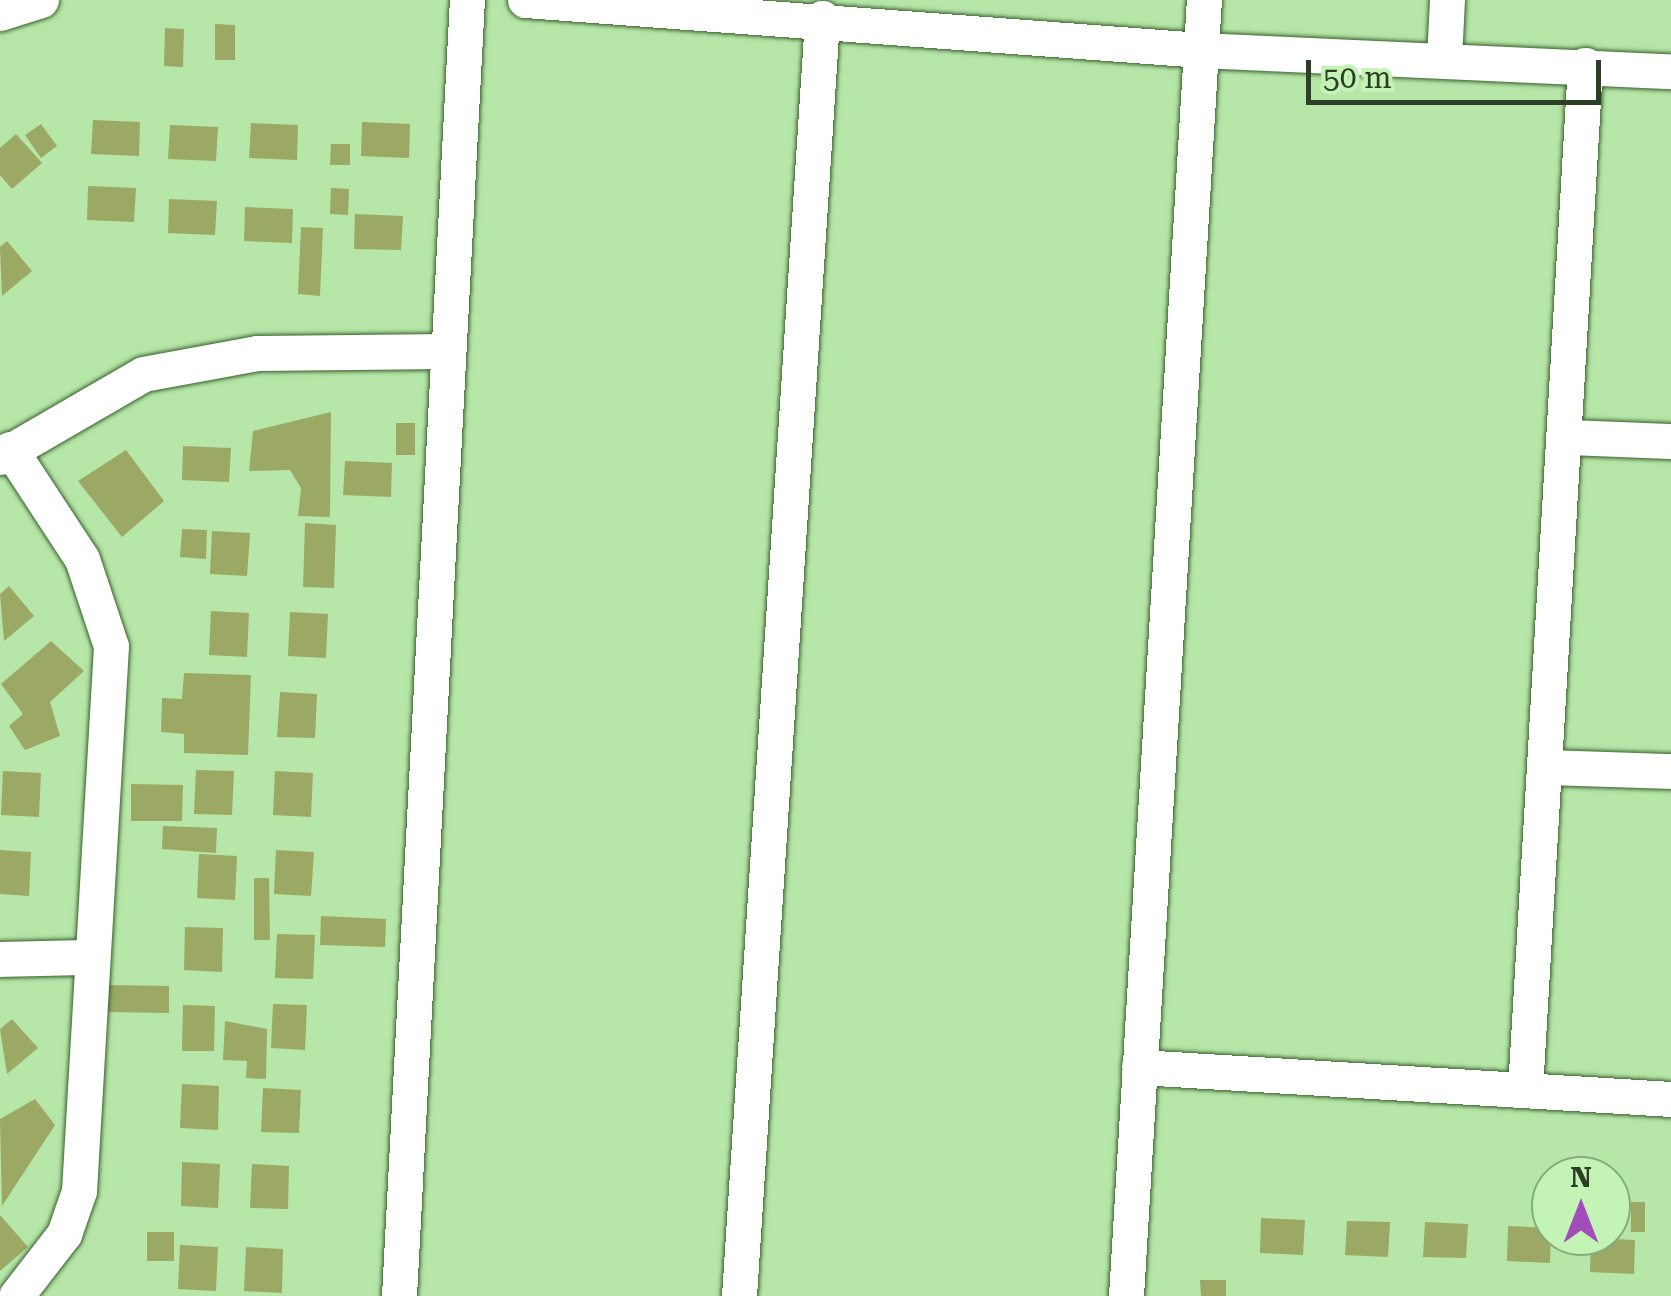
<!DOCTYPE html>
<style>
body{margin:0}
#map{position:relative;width:1671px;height:1296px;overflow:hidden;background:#b7e6a9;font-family:"Roboto Serif",serif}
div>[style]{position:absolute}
.building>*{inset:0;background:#9ba964}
.roads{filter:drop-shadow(0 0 2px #37602a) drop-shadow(0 0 2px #37602a)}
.street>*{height:35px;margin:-17.5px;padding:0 17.5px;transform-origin:17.5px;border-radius:17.5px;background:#fff}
span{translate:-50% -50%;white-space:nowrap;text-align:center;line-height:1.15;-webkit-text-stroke:8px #c4f3b6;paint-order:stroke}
.north{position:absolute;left:1531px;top:1156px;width:100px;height:100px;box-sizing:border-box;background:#c4f3b6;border:2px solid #87ab7c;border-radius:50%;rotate:0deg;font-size:28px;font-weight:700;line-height:40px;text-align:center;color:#2c3f26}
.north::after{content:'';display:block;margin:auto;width:35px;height:45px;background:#a34dbb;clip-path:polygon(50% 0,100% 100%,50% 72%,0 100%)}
.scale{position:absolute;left:1306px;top:60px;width:295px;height:45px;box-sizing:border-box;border:5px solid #2c3f26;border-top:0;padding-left:12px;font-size:30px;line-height:35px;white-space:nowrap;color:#2c3f26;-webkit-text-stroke:8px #c4f3b6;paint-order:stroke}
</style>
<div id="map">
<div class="building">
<div style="clip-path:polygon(215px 24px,235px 25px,235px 60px,215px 60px)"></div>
<div style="clip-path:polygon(165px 28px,184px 29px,183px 67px,164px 66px)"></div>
<div style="clip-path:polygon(93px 120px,140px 122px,139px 156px,91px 154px)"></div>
<div style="clip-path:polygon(362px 122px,410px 124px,409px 158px,361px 156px)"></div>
<div style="clip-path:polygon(251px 123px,298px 125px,297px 160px,249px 158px)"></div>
<div style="clip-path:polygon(41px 124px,57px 146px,41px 158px,25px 135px)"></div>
<div style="clip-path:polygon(170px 125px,218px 127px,216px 161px,168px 159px)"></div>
<div style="clip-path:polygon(16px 134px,42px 163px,12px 189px,0 175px,0 148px)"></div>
<div style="clip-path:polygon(331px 144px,350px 144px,350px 165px,330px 165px)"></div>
<div style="clip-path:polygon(88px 186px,136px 188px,134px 222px,87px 220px)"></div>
<div style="clip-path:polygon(331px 188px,349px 189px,348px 215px,330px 214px)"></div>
<div style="clip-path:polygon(169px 199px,217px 201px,215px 235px,168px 233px)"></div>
<div style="clip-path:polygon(245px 207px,293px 209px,292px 243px,244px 241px)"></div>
<div style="clip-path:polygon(355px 214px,403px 216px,401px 250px,354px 249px)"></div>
<div style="clip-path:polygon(301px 227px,323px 228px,320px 296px,298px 294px)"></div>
<div style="clip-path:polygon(7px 241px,32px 271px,2px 296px,0 247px)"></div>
<div style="clip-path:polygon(331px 412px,330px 517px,298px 516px,301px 488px,290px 470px,249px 471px,253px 431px)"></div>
<div style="clip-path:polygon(396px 423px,415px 423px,415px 455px,396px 455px)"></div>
<div style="clip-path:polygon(183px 446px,231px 448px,229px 482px,182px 480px)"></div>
<div style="clip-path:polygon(126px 450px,164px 501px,122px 537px,78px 481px)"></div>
<div style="clip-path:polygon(345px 461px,392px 463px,391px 497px,343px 495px)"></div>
<div style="clip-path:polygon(305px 523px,336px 525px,334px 588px,303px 587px)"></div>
<div style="clip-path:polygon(182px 529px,207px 530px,206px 559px,180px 557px)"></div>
<div style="clip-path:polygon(212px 531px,250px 533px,247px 576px,210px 574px)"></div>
<div style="clip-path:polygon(9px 586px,34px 616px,4px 641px,0 594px)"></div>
<div style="clip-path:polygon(211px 611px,249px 613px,247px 657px,209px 655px)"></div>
<div style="clip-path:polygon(290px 612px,328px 614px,326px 658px,288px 656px)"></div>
<div style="clip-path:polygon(51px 641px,84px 671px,50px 702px,60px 736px,25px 750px,9px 726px,23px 714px,1px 684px)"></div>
<div style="clip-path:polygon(184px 673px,251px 675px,248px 755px,184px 753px,184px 734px,161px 732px,162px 698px,182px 699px)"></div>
<div style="clip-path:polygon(280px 692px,317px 694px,315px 738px,277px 737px)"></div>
<div style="clip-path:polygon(196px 770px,234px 771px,232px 815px,194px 814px)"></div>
<div style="clip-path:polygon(3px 771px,41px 773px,39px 817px,1px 815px)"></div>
<div style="clip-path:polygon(275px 771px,313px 773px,311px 817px,273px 815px)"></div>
<div style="clip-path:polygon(131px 784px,183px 785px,182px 821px,131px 821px)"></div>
<div style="clip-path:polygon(163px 826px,217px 828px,216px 853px,162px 849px)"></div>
<div style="clip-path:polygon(0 850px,31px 852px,29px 896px,0 894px)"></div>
<div style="clip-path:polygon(276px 850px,314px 852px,311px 896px,274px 894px)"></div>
<div style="clip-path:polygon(199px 854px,237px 856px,235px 900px,197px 898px)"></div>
<div style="clip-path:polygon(254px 878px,269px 878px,270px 940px,254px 940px)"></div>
<div style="clip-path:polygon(321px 916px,386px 919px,385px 947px,320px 945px)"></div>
<div style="clip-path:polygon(185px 927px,223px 928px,222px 972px,184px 970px)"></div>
<div style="clip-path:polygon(277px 934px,315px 935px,313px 979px,275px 978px)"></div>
<div style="clip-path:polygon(108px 985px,169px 986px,169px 1013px,107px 1012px)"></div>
<div style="clip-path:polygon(273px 1004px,307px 1005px,305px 1050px,271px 1048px)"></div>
<div style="clip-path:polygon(183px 1005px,215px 1006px,214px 1051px,182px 1051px)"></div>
<div style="clip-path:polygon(12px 1019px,38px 1048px,7px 1074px,0 1029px)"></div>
<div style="clip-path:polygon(225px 1021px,267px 1029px,266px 1079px,246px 1078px,247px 1061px,223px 1060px)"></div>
<div style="clip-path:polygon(182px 1084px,219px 1086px,218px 1130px,180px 1128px)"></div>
<div style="clip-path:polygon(263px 1088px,301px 1090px,299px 1133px,261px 1132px)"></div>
<div style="clip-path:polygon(35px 1099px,55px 1125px,2px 1206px,0 1119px)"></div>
<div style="clip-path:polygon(182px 1162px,220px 1164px,218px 1208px,181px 1206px)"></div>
<div style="clip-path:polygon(252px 1164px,289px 1166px,288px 1209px,250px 1208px)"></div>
<div style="clip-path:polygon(1631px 1202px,1645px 1202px,1645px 1232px,1631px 1232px)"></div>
<div style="clip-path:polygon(0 1215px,28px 1247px,0 1271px)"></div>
<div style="clip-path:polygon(1261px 1218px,1305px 1220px,1303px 1255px,1260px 1253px)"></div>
<div style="clip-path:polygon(1347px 1221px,1390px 1222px,1388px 1257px,1345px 1255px)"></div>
<div style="clip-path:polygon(1425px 1222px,1468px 1224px,1466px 1258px,1423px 1257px)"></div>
<div style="clip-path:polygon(1508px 1226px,1551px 1228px,1550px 1263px,1507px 1261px)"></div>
<div style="clip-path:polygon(147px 1232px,174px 1232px,174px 1261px,147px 1261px)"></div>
<div style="clip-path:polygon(1591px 1238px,1635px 1240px,1634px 1274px,1590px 1272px)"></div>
<div style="clip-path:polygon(180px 1245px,218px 1247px,216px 1291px,178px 1289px)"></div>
<div style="clip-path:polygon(246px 1247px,283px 1249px,282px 1293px,244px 1291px)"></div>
<div style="clip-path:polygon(1200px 1280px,1226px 1280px,1226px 1296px,1201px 1296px)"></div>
</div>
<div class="roads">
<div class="street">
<div style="left:525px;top:0;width:678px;rotate:4.23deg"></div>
<div style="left:1201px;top:50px;width:470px;rotate:2.6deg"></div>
<div style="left:0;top:13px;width:43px;rotate:-17.6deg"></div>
<div style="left:1444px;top:59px;width:59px;rotate:-87.1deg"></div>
<div style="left:1567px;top:437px;width:104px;rotate:2.2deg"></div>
<div style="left:10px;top:449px;width:131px;rotate:56.8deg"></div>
<div style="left:82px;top:559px;width:92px;rotate:71.6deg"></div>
<div style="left:111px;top:646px;width:546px;rotate:93.36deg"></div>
<div style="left:79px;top:1191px;width:46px;rotate:109.2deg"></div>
<div style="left:64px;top:1234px;width:78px;rotate:127.7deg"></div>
<div style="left:0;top:457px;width:165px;rotate:-30.1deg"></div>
<div style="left:143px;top:374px;width:116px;rotate:-10.4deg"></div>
<div style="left:257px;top:353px;width:189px;rotate:-0.6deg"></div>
<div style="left:1549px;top:767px;width:122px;rotate:1.9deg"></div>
<div style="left:0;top:959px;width:89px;rotate:-1.3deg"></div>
<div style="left:1139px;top:1067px;width:533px;rotate:3.44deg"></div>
<div style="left:1525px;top:1090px;width:1027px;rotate:-86.65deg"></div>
<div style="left:399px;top:1296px;width:1298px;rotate:-87deg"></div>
<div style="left:739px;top:1296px;width:1281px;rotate:-86.28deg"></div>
<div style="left:1126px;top:1296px;width:1298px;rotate:-86.56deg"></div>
</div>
</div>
<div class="north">N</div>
<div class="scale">50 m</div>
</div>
